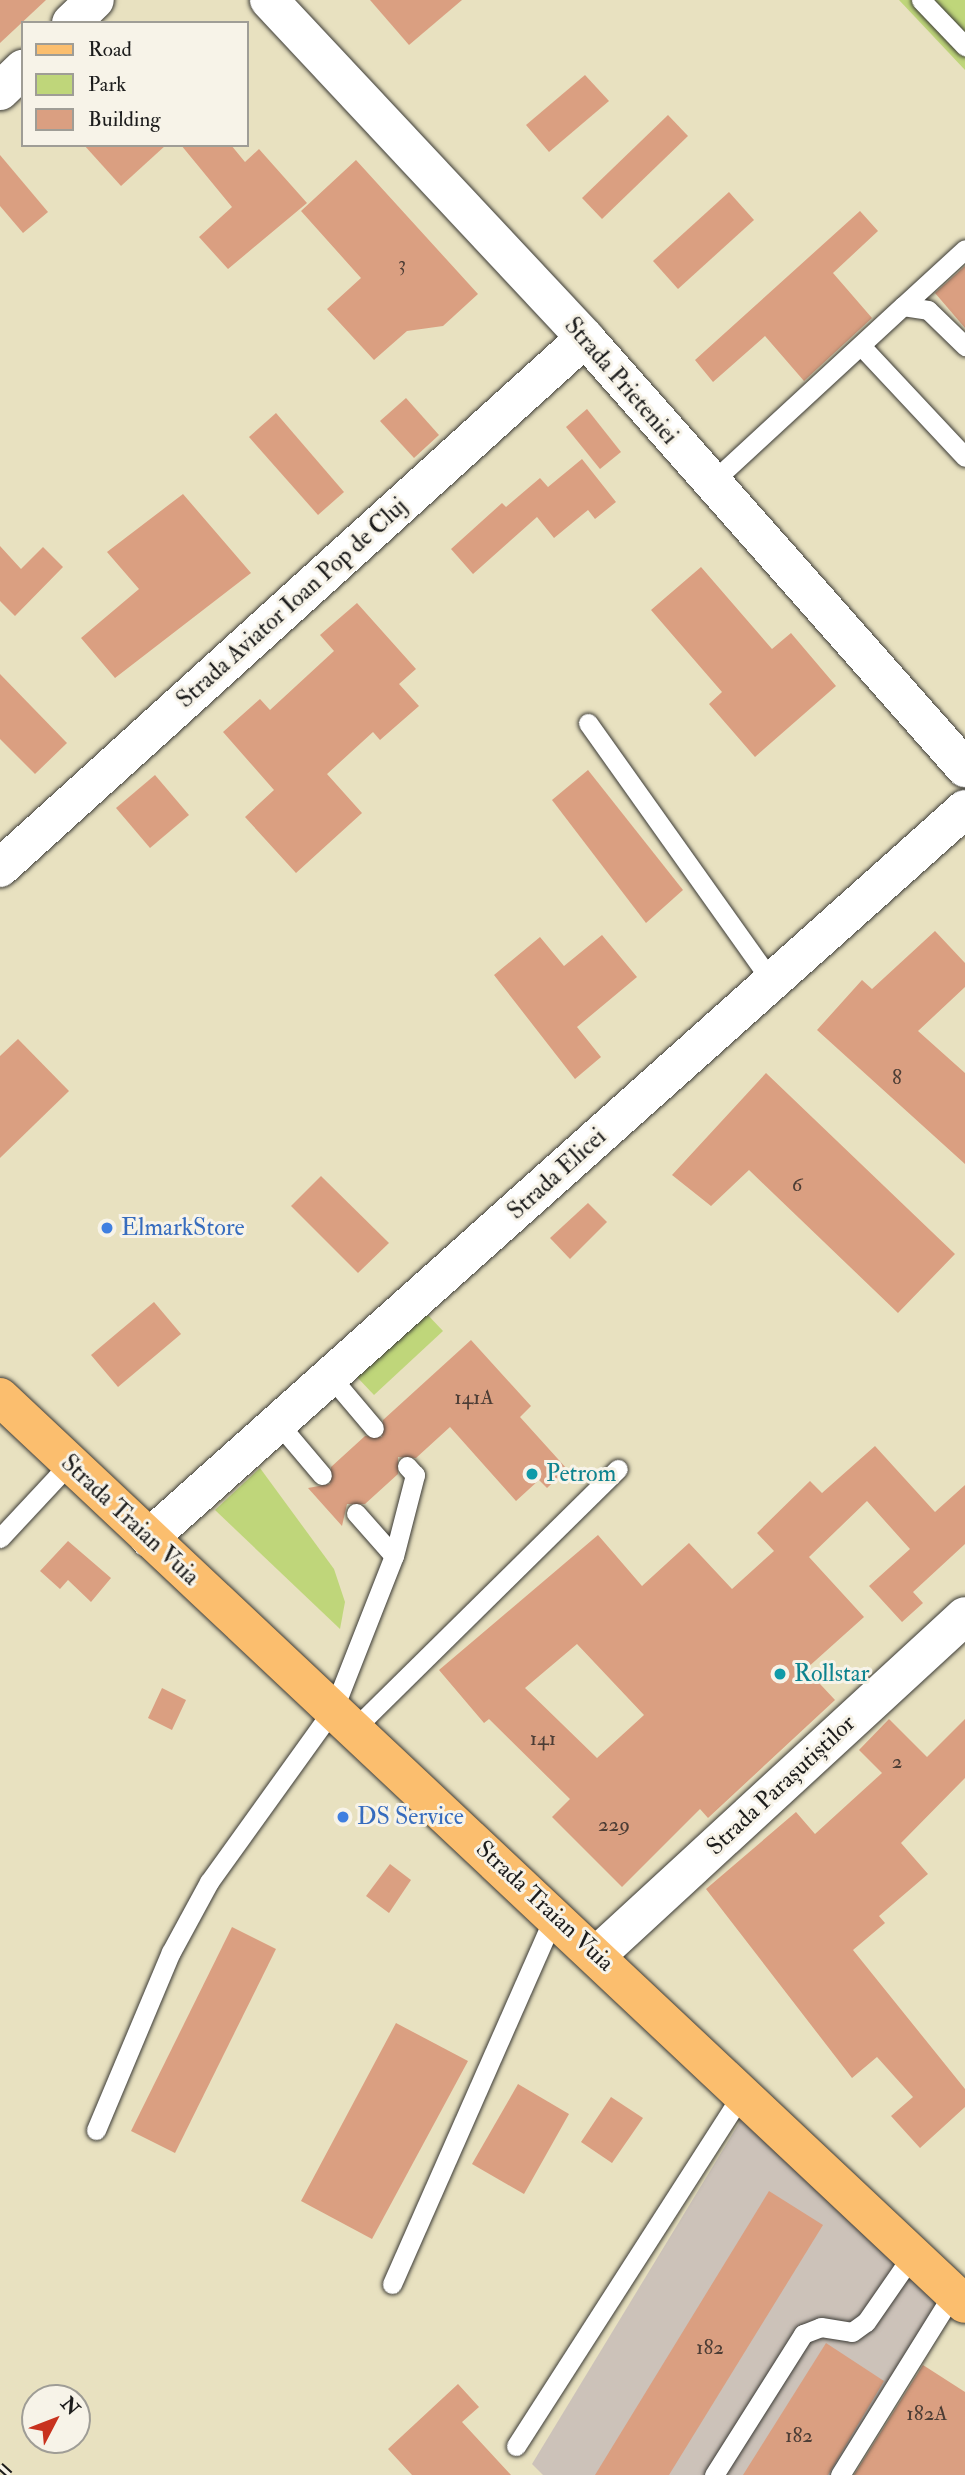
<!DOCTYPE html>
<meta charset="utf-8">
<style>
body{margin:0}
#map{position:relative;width:965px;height:2475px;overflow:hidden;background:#e8e1c0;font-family:"IM FELL Double Pica",serif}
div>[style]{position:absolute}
.industrial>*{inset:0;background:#ccc2b9}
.green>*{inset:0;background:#bfd67a}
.building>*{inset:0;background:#da9f81}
.roads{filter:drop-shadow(0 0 2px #3b3a35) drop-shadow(0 0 2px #3b3a35)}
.service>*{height:19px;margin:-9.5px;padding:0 9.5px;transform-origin:9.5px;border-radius:9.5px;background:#fff}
.minor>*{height:38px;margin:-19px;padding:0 19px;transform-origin:19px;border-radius:19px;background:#fff}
.primary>*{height:38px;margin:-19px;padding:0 19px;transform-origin:19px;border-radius:19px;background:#fbbe6e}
.rail>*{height:8px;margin-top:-4px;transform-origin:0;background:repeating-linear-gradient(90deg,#f7f3e8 0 16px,#1c1c1c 0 32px);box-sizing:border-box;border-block:2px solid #1c1c1c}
.dots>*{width:19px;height:19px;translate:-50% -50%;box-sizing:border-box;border:4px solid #f7f3e8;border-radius:50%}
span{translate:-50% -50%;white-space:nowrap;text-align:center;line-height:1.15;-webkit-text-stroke:6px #f7f3e8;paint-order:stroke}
.number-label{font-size:21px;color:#4c3d35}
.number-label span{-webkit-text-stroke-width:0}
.street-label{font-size:24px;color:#1c1c1c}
.shop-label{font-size:24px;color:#366cbe}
.left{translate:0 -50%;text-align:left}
.culture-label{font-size:24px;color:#0d838f}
.legend{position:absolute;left:21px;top:21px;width:228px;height:126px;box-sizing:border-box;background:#f7f3e8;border:2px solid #9f9d96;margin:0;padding:9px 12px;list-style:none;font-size:21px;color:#1c1c1c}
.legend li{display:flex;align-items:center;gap:14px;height:35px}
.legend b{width:35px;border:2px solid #9f9d96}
.north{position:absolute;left:21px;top:2384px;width:70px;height:70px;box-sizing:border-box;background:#f7f3e8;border:2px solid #9f9d96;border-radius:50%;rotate:48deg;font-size:19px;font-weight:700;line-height:28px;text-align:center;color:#1c1c1c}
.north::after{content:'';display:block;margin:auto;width:24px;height:32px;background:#c8321e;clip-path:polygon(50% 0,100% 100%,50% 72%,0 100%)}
</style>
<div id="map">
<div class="industrial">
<div style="clip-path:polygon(741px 2120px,943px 2308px,839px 2475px,543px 2475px,532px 2464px)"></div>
</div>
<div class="green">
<div style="clip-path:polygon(899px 0,965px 0,965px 70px)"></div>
<div style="clip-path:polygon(425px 1312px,443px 1331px,374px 1395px,356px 1376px)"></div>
<div style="clip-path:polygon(260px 1468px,334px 1569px,345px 1602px,340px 1629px,215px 1510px)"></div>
</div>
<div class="building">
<div style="clip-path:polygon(0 0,46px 0,0 43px)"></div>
<div style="clip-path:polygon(370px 0,462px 0,409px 45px)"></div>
<div style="clip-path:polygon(585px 75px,609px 101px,549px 152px,526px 125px)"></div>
<div style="clip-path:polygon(668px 115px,688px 136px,602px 219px,582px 198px)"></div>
<div style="clip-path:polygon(84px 145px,166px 145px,121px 186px)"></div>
<div style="clip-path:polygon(181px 145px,231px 145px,245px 162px,259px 149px,307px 203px,228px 269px,199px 237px,232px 207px)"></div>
<div style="clip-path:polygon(0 155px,48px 212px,23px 233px,0 206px)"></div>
<div style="clip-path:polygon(356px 160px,478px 294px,443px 326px,407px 331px,374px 360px,327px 309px,361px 278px,301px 211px)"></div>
<div style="clip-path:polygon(729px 192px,754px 220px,678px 289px,653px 261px)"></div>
<div style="clip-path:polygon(860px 211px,878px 231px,833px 273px,872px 318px,804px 381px,765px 336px,713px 382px,695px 360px)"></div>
<div style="clip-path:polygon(965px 266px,965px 328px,935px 293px)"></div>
<div style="clip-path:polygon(406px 398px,439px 435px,414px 458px,380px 421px)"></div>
<div style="clip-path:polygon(587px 409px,621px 452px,600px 469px,566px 427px)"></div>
<div style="clip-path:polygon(276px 413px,344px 492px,318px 515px,249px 437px)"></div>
<div style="clip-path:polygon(582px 459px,616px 502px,595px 519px,588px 510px,554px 538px,537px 517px,473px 574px,451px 549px,502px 503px,506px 507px,540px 478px,548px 487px)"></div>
<div style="clip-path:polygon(183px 494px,251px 573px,115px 678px,81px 638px,139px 589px,107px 552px)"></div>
<div style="clip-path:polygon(0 546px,21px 569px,43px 547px,63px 567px,15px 616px,0 601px)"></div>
<div style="clip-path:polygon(701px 567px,772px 649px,791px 633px,836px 686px,755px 757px,709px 704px,722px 692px,651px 610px)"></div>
<div style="clip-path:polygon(357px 603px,416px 669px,399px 684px,419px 706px,380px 740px,373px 732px,327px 774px,362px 813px,296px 873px,245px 817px,274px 790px,223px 732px,260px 699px,270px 710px,334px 651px,320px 635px)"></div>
<div style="clip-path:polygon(0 674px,67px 743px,35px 774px,0 739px)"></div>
<div style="clip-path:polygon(588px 770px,683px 890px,646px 923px,552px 800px)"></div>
<div style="clip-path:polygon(155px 775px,189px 815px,150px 848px,116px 808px)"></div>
<div style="clip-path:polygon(935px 931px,965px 963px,965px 987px,918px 1031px,965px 1073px,965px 1164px,817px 1030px,862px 980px,872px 989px)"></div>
<div style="clip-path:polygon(602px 935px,637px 977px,577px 1027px,601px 1057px,575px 1079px,494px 975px,540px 937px,564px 966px)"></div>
<div style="clip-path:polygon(18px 1039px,69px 1091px,0 1158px,0 1056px)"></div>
<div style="clip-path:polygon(766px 1073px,955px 1254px,898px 1313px,749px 1170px,711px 1206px,672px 1175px)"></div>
<div style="clip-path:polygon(321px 1176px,389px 1243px,358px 1273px,291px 1206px)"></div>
<div style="clip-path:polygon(588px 1203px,607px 1222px,570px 1259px,550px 1238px)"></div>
<div style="clip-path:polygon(154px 1302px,181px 1334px,118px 1387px,91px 1355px)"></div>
<div style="clip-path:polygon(471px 1340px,531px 1406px,520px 1417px,567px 1469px,547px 1488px,539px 1480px,516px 1501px,450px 1427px,416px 1458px,398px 1457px,398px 1474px,365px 1504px,347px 1504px,342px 1526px,308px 1488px,330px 1484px,331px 1467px,365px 1436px,382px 1437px,383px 1420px)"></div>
<div style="clip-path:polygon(evenodd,875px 1446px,935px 1512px,965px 1485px,965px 1544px,913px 1592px,923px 1603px,902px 1622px,869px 1586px,910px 1549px,867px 1501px,809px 1557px,864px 1617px,806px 1669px,835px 1700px,708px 1818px,700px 1809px,622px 1887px,552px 1817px,570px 1799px,489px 1719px,484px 1723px,439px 1670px,598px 1535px,642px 1586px,689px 1543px,732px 1589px,774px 1551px,757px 1533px,810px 1481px,822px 1493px,875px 1446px,577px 1644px,644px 1715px,597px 1758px,525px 1688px,577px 1644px)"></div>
<div style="clip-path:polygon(68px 1541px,111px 1578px,91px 1602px,68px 1580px,60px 1589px,40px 1571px)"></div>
<div style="clip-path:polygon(162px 1688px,186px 1700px,172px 1730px,148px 1718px)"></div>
<div style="clip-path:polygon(889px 1719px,927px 1757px,965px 1719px,965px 1778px,901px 1843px,928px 1874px,879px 1916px,885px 1923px,853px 1950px,965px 2089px,965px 2107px,920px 2148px,891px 2116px,913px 2097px,877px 2057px,852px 2078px,706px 1889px,796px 1812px,815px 1834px,882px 1773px,859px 1750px)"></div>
<div style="clip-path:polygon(390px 1864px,411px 1880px,389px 1913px,366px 1896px)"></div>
<div style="clip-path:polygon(232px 1927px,276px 1949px,175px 2153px,131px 2131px)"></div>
<div style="clip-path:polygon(396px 2023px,468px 2061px,372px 2239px,301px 2201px)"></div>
<div style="clip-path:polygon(518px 2084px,569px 2114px,524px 2194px,472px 2164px)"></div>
<div style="clip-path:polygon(611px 2097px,643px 2118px,612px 2163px,581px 2142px)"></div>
<div style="clip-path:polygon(769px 2191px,823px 2225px,669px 2475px,595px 2475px)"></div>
<div style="clip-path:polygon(826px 2343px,884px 2381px,828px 2475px,743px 2475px)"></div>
<div style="clip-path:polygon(923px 2365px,965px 2392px,965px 2475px,854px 2475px)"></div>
<div style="clip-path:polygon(458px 2384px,479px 2407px,462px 2422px,511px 2475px,412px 2475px,388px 2449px)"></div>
</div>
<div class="roads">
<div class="service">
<div style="left:921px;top:0;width:64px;rotate:46.3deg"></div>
<div style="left:903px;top:306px;width:84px;rotate:-42.6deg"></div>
<div style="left:863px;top:348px;width:149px;rotate:46.9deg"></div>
<div style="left:711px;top:483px;width:261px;rotate:-42.7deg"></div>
<div style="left:903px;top:306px;width:25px;rotate:9deg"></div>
<div style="left:928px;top:310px;width:52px;rotate:44.2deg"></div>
<div style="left:588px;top:723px;width:318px;rotate:54.6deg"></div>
<div style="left:330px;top:1376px;width:68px;rotate:49.8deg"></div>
<div style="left:278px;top:1423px;width:68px;rotate:49.8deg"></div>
<div style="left:356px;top:1513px;width:57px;rotate:48.5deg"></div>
<div style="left:0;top:1538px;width:103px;rotate:-47deg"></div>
<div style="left:355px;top:1728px;width:369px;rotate:-44.6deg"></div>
<div style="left:96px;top:2130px;width:193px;rotate:-67.2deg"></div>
<div style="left:171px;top:1952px;width:80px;rotate:-61.5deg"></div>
<div style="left:209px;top:1882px;width:214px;rotate:-54.3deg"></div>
<div style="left:334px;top:1708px;width:163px;rotate:-68.5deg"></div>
<div style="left:394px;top:1556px;width:84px;rotate:-75.5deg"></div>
<div style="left:415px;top:1475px;width:12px;rotate:-132deg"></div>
<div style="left:392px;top:2284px;width:403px;rotate:-66.2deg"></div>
<div style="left:516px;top:2446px;width:420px;rotate:-57.3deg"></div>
<div style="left:714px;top:2475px;width:167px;rotate:-57.7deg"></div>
<div style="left:803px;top:2334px;width:19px;rotate:-21deg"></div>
<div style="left:821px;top:2327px;width:31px;rotate:9deg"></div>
<div style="left:852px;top:2332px;width:17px;rotate:-36deg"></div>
<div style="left:866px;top:2322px;width:83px;rotate:-55.3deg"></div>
<div style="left:840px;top:2475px;width:216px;rotate:-58.1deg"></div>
</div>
<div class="minor">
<div style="left:269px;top:0;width:463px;rotate:46.9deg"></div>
<div style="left:585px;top:338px;width:574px;rotate:48.53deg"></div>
<div style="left:71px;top:23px;width:33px;rotate:-44deg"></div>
<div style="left:0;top:91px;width:32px;rotate:-44deg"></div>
<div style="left:0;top:868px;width:789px;rotate:-42.18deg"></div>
<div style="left:149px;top:1538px;width:1094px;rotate:-41.78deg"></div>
<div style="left:597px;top:1955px;width:500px;rotate:-42.65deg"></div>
</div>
<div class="primary">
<div style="left:0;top:1397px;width:1324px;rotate:43.23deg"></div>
</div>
</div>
<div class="rail">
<div style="left:0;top:2466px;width:13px;rotate:42deg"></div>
</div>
<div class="dots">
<div style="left:107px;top:1228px;background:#3f7fe0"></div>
<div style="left:532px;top:1474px;background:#0f9aa8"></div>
<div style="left:780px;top:1674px;background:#0f9aa8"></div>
<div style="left:343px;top:1817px;background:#3f7fe0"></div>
</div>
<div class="number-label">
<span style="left:402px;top:264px">3</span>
<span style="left:897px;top:1078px">8</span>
<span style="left:797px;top:1185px">6</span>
<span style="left:474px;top:1398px">141A</span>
<span style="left:543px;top:1739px">141</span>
<span style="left:897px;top:1762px">2</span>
<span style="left:614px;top:1825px">229</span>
<span style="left:710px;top:2348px">182</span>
<span style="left:927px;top:2414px">182A</span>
<span style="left:799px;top:2436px">182</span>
</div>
<div class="street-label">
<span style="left:621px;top:381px;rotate:49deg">Strada Prieteniei</span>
<span style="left:292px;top:603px;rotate:-42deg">Strada Aviator Ioan Pop de Cluj</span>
<span style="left:557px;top:1174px;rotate:-42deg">Strada Elicei</span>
<span style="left:130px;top:1520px;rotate:43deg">Strada Traian Vuia</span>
<span style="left:781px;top:1785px;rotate:-43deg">Strada Parașutiștilor</span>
<span style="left:545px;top:1906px;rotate:43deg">Strada Traian Vuia</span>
</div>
<div class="shop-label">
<span class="left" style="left:121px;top:1228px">ElmarkStore</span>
<span class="left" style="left:357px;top:1817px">DS Service</span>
</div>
<div class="culture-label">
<span class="left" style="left:546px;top:1474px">Petrom</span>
<span class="left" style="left:794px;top:1674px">Rollstar</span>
</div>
<ul class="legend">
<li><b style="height:9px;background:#fbbe6e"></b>Road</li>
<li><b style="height:19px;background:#bfd67a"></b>Park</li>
<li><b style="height:19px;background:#da9f81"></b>Building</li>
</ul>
<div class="north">N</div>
</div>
